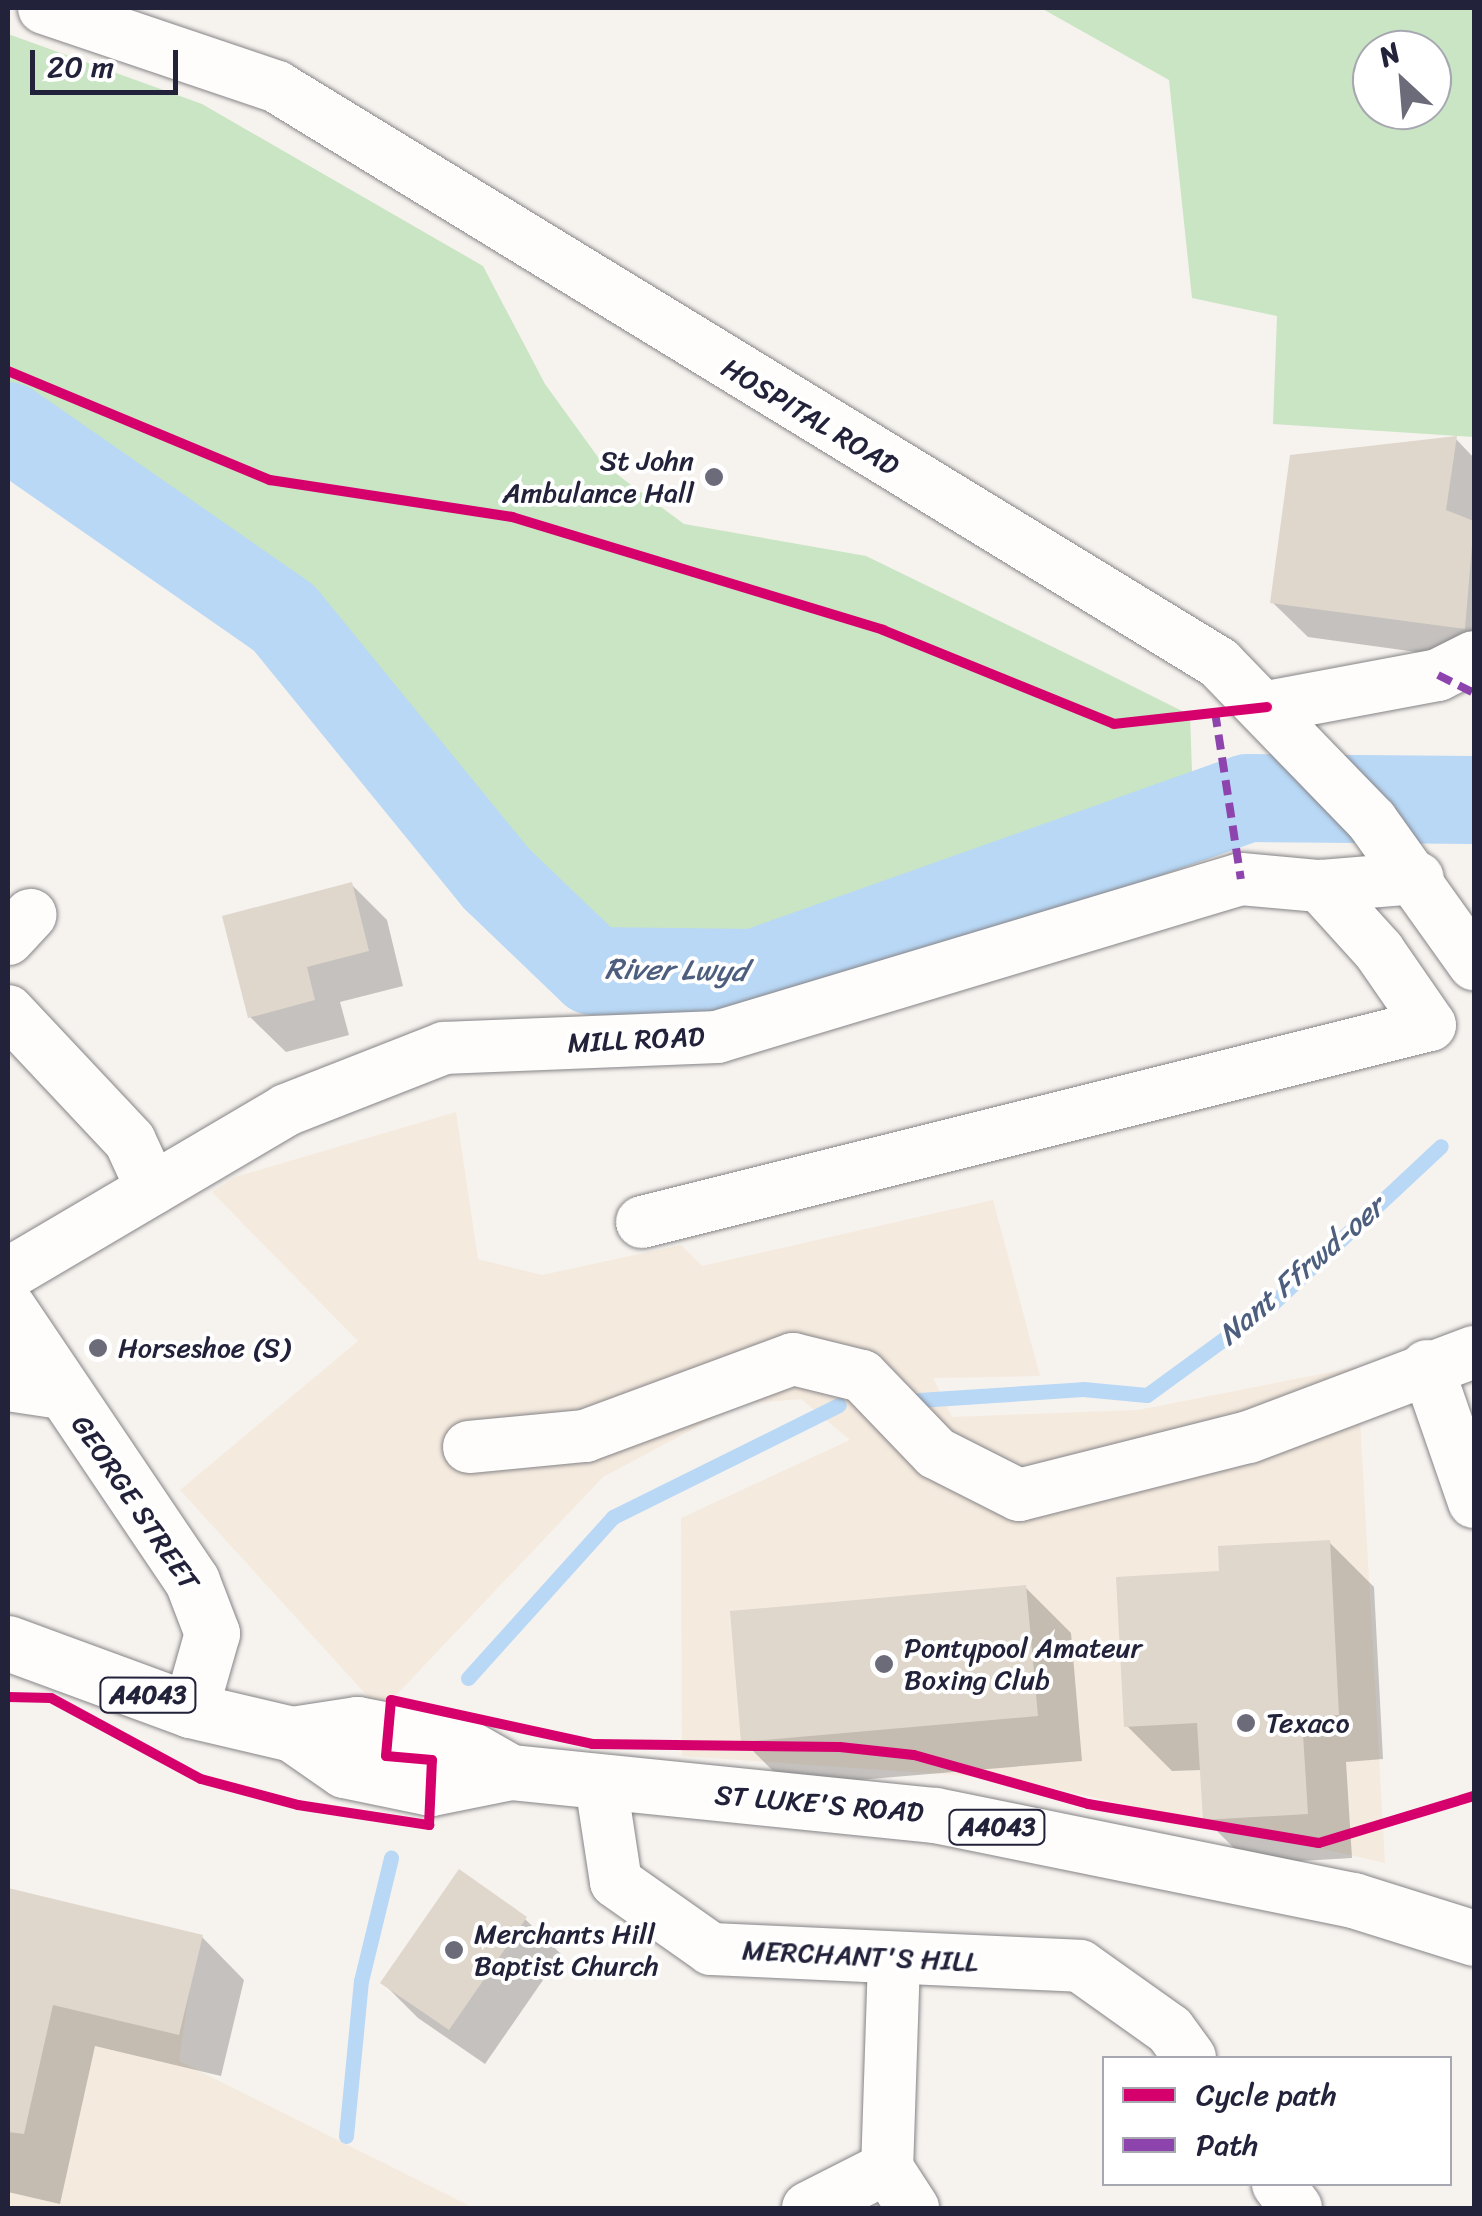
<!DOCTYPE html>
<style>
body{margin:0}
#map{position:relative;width:1482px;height:2216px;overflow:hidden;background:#f6f2ee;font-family:Sriracha,sans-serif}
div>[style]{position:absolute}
.built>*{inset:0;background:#f5eade}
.green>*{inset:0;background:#c9e5c3}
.shadow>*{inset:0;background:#0003}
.stream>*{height:15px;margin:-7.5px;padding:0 7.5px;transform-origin:7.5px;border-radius:7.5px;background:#b8d8f6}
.river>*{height:88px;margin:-44px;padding:0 44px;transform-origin:44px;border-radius:44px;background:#b8d8f6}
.building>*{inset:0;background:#dfd6cc}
.roads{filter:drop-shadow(0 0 2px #868487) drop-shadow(0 0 2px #868487)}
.minor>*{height:52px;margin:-26px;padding:0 26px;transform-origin:26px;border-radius:26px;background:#fefdfc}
.major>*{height:55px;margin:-27.5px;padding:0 27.5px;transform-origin:27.5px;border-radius:27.5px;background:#fefdfc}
.quiet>*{height:8px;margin-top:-4px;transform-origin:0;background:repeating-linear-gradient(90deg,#8e44ad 0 15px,transparent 0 23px)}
.cycleway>*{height:10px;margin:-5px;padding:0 5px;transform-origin:5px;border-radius:5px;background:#d6006c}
.dots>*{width:28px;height:28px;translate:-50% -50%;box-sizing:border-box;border:5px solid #fff;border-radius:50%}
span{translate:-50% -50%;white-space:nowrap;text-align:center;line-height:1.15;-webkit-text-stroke:8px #fff;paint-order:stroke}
.shield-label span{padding:2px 8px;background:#fff;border:2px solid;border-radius:8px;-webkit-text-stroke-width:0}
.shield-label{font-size:25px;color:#22223b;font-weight:700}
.street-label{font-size:28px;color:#22223b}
.poi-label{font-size:28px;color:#22223b}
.right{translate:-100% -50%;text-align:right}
.left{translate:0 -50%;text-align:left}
.water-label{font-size:30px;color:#4d5e7e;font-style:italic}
.frame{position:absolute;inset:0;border:10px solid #22223b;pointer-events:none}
.legend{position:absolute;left:1102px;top:2056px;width:350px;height:130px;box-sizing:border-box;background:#fff;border:2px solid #a7a7b1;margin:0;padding:12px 18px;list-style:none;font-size:30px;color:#22223b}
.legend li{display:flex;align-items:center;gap:20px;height:50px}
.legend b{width:50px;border:2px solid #a7a7b1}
.north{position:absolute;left:1352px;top:30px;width:100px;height:100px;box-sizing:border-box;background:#fff;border:2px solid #a7a7b1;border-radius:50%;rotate:334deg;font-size:28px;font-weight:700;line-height:40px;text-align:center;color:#22223b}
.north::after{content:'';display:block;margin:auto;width:35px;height:45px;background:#6c6b7a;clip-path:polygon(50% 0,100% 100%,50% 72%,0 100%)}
.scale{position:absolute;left:30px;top:50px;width:148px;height:45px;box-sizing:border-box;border:5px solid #22223b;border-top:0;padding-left:12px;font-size:30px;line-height:35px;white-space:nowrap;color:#22223b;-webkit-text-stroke:8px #fff;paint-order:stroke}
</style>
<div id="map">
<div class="built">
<div style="clip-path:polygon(456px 1112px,478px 1259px,542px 1275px,681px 1245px,702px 1266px,993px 1200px,1040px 1376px,933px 1378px,952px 1417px,1138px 1410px,1357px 1367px,1385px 1863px,1012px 1779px,682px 1756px,681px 1518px,850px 1440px,801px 1399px,740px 1404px,603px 1477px,381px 1711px,180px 1490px,358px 1341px,212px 1192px,235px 1177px)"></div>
<div style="clip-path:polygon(8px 1888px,197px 1939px,179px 2061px,474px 2208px,8px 2208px)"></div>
</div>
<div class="green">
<div style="clip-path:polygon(evenodd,1041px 8px,1474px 8px,1474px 437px,1273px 424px,1277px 316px,1192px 298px,1169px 80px,1041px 8px,1372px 50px,1432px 50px,1432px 110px,1372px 110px,1372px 50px)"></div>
<div style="clip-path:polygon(8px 34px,202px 104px,483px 266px,545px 384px,603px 464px,684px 524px,866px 556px,1096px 668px,1190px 715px,1192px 772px,689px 957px,602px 940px,448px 802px,321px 620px,89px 433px,8px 403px)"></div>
</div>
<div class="shadow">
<div style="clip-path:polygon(1456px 439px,1474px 458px,1474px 660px,1308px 637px,1272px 602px)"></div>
<div style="clip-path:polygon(352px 885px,387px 920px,403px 986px,340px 1002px,349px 1035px,286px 1052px,250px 1017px)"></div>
<div style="clip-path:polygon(1329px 1542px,1374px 1587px,1383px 1759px,1346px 1762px,1352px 1858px,1250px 1864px,1205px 1819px,1202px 1770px,1172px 1771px,1127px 1726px,1222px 1573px)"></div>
<div style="clip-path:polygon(1026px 1588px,1071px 1633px,1082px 1761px,788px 1786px,743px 1741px)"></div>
<div style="clip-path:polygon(8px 1891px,202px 1937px,244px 1980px,221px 2076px,95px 2046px,60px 2204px,8px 2192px)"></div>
<div style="clip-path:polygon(525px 1919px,561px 1954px,485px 2064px,418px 2018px,383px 1983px)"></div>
</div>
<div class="stream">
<div style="left:919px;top:1400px;width:164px;rotate:-3.8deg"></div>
<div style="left:1083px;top:1389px;width:64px;rotate:5.4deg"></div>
<div style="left:1147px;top:1395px;width:155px;rotate:-36.1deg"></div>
<div style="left:1272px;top:1304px;width:231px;rotate:-43.1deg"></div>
<div style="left:468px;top:1678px;width:217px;rotate:-48deg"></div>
<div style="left:613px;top:1517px;width:252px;rotate:-26.4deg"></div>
<div style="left:346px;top:2136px;width:156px;rotate:-84.5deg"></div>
<div style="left:361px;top:1981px;width:127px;rotate:-76.3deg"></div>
</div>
<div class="river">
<div style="left:8px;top:426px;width:336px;rotate:34.8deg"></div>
<div style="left:284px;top:618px;width:337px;rotate:50.8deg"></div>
<div style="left:497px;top:879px;width:133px;rotate:43.8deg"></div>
<div style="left:593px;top:971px;width:162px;rotate:0.7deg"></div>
<div style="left:755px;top:973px;width:523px;rotate:-19.54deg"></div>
<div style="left:1248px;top:798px;width:226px;rotate:0.5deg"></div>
</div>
<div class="building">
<div style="clip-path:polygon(1457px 436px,1446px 510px,1474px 521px,1465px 629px,1270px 603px,1290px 455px)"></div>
<div style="clip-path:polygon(352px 882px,369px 951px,307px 967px,315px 1000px,248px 1018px,222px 916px)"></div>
<div style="clip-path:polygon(1330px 1540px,1339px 1715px,1302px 1718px,1308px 1814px,1203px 1820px,1197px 1723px,1124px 1727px,1116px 1577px,1219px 1571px,1218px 1546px)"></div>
<div style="clip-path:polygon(1026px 1585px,1038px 1716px,741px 1742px,730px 1611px)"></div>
<div style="clip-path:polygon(459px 1869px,527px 1917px,449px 2030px,380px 1983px)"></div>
<div style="clip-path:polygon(8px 1888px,203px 1935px,179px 2035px,53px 2005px,24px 2134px,8px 2132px)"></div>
</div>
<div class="roads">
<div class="minor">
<div style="left:44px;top:8px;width:246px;rotate:18.7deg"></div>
<div style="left:277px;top:87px;width:1104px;rotate:31.44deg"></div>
<div style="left:1219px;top:663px;width:220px;rotate:45.9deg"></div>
<div style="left:1372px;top:821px;width:176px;rotate:54.5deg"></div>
<div style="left:1267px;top:707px;width:174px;rotate:-10.6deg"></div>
<div style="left:1438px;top:675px;width:40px;rotate:-26.6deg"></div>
<div style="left:8px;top:939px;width:33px;rotate:-47deg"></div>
<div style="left:8px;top:1011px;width:178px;rotate:46.8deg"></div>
<div style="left:130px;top:1141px;width:53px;rotate:65.4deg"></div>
<div style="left:642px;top:1222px;width:812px;rotate:-14.04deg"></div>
<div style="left:1430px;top:1025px;width:90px;rotate:-124.6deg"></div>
<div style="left:1379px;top:951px;width:88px;rotate:-132.2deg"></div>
<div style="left:8px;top:1274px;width:323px;rotate:-30.5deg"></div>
<div style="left:286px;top:1110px;width:170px;rotate:-21.4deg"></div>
<div style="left:444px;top:1048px;width:273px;rotate:-2.3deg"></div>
<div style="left:717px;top:1037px;width:547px;rotate:-16.78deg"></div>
<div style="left:1241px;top:879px;width:79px;rotate:5.1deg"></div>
<div style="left:1320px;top:886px;width:98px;rotate:-4.7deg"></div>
<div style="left:1427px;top:1366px;width:144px;rotate:70.9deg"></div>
<div style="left:8px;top:1385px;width:54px;rotate:8.6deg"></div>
<div style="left:469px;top:1447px;width:117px;rotate:-5.4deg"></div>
<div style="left:585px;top:1436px;width:222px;rotate:-20.3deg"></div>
<div style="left:793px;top:1359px;width:71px;rotate:13.8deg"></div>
<div style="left:862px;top:1376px;width:107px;rotate:46.1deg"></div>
<div style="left:936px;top:1453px;width:93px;rotate:26.8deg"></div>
<div style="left:1019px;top:1495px;width:237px;rotate:-14.2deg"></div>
<div style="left:1249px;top:1437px;width:241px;rotate:-20.7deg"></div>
<div style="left:601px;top:1784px;width:99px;rotate:81.3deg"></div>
<div style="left:616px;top:1882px;width:116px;rotate:35.2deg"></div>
<div style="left:711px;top:1949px;width:369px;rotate:2.6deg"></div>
<div style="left:1080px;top:1966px;width:110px;rotate:35.4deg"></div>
<div style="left:1170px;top:2030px;width:34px;rotate:54deg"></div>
<div style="left:894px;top:1960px;width:208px;rotate:91.9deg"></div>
<div style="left:887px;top:2168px;width:48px;rotate:57deg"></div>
<div style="left:1278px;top:2184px;width:30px;rotate:53deg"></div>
<div style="left:808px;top:2208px;width:89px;rotate:-26.9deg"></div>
</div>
<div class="major">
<div style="left:8px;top:1308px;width:329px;rotate:56deg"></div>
<div style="left:192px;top:1581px;width:56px;rotate:69deg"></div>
<div style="left:212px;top:1633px;width:80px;rotate:105.9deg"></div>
<div style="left:8px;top:1643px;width:194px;rotate:20.2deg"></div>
<div style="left:190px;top:1710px;width:105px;rotate:13.2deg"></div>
<div style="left:292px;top:1734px;width:63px;rotate:34.7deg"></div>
<div style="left:344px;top:1770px;width:89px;rotate:11.7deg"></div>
<div style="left:431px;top:1788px;width:81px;rotate:-11.4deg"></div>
<div style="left:510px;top:1772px;width:427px;rotate:5.8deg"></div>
<div style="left:935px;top:1815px;width:427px;rotate:11.5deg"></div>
<div style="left:1353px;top:1900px;width:127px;rotate:17.4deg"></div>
<div style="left:292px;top:1734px;width:66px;rotate:-8.7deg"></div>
<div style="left:357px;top:1724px;width:106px;rotate:10.9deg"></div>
<div style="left:461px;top:1744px;width:56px;rotate:29.7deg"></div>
</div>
</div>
<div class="quiet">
<div style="left:1438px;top:675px;width:40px;rotate:26.6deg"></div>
<div style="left:1215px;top:712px;width:169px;rotate:81.2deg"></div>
</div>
<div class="cycleway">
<div style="left:8px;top:371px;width:284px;rotate:22.6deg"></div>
<div style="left:270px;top:480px;width:245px;rotate:8.7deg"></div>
<div style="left:512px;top:517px;width:388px;rotate:16.9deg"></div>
<div style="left:883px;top:630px;width:249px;rotate:22.1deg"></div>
<div style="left:1114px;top:724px;width:154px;rotate:-6.3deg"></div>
<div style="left:8px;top:1697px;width:43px;rotate:1.3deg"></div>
<div style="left:51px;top:1698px;width:170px;rotate:28.4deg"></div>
<div style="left:201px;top:1779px;width:100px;rotate:15deg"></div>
<div style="left:298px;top:1805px;width:133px;rotate:8.7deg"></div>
<div style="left:429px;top:1825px;width:65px;rotate:-87.4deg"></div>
<div style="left:432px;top:1760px;width:46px;rotate:-175deg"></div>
<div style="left:386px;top:1756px;width:56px;rotate:-84.9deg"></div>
<div style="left:391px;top:1700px;width:206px;rotate:12.3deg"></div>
<div style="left:592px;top:1744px;width:248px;rotate:0.7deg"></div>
<div style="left:840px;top:1747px;width:74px;rotate:6.2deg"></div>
<div style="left:914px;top:1755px;width:181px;rotate:15.7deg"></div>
<div style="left:1088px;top:1804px;width:234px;rotate:9.6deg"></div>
<div style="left:1319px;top:1843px;width:162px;rotate:-16.9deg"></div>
</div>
<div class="dots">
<div style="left:714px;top:477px;background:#6c6b7a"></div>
<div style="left:98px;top:1348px;background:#6c6b7a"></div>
<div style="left:884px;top:1664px;background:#6c6b7a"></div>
<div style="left:1246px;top:1723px;background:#6c6b7a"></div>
<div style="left:454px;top:1950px;background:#6c6b7a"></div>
</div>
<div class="shield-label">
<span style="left:148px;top:1695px">A4043</span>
<span style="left:997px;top:1827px">A4043</span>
</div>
<div class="street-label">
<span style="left:810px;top:417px;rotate:31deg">HOSPITAL ROAD</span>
<span style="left:636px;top:1040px;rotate:-3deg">MILL ROAD</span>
<span style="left:135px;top:1503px;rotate:56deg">GEORGE STREET</span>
<span style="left:819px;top:1804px;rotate:5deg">ST LUKE'S ROAD</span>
<span style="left:860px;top:1956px;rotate:3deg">MERCHANT'S HILL</span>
</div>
<div class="poi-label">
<span class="right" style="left:694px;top:477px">St John<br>Ambulance Hall</span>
<span class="left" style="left:118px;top:1348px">Horseshoe (S)</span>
<span class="left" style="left:904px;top:1664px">Pontypool Amateur<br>Boxing Club</span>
<span class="left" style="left:1266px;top:1723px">Texaco</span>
<span class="left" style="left:474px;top:1950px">Merchants Hill<br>Baptist Church</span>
</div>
<div class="water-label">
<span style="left:676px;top:970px;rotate:1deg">River Lwyd</span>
<span style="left:1301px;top:1271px;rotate:-41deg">Nant Ffrwd-oer</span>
</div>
<div class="frame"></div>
<ul class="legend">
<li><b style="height:12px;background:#d6006c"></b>Cycle path</li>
<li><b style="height:12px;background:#8e44ad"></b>Path</li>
</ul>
<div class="north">N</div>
<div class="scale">20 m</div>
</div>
